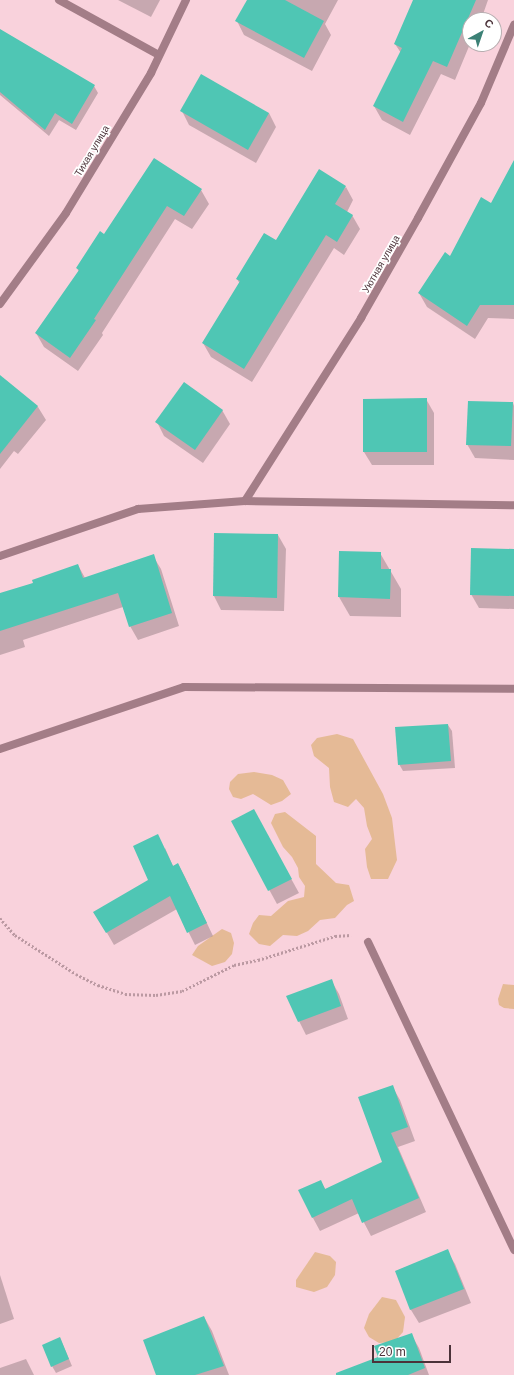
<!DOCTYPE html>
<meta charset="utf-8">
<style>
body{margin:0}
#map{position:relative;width:514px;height:1375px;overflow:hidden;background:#f9d2dc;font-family:Helvetica,sans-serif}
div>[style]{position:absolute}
.green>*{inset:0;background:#e5ba96}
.shadow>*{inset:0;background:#0003}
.building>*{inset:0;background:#4fc6b4}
.path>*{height:2.5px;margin-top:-1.25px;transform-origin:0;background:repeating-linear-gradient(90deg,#bb99a2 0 2px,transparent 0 4px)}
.street>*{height:8px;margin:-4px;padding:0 4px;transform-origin:4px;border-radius:4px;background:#a37d87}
span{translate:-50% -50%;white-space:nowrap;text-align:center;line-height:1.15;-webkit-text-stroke:3.5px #fff;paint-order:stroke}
.street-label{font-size:10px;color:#4b3239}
.north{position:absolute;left:462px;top:12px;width:40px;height:40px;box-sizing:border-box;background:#fff;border:1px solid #b7adb0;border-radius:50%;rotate:40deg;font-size:11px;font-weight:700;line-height:16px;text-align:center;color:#4b3239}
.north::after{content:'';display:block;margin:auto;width:14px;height:18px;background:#3c8176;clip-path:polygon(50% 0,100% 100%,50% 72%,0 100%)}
.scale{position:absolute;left:372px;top:1345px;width:79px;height:18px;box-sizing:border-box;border:2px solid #4b3239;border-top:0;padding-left:5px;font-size:12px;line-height:14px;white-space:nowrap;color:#4b3239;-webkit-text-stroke:3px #fff;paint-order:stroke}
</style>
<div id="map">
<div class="green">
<div style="clip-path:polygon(337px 734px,353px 739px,383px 794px,392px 818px,397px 860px,388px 879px,371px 879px,367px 867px,365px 849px,372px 839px,367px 826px,364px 808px,356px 799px,348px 807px,334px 802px,330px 787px,329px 768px,314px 756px,311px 745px,317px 738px)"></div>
<div style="clip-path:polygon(254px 772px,272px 775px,283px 780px,291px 794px,282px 801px,271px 805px,253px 794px,241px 799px,233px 797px,229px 789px,230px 782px,238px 774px)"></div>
<div style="clip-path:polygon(285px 812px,316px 836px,316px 864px,336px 883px,349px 885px,354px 901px,347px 905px,335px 918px,320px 920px,308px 931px,297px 936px,283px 935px,270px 946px,259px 944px,249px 934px,253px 923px,259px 915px,271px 916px,288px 901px,304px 897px,305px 886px,299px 877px,298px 868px,292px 857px,283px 847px,271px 823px,275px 814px)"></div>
<div style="clip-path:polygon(222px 929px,231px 933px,234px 943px,232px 954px,225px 962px,212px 966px,192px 955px,198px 946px)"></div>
<div style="clip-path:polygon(503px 984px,514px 985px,514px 1009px,504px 1008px,499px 1005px,498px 999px)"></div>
<div style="clip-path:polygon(315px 1252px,330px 1256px,336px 1262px,335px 1275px,327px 1287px,314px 1292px,296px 1287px,296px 1280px)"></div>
<div style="clip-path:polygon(382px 1297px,396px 1300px,405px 1317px,403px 1332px,394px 1342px,379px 1343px,369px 1337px,364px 1328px,369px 1314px)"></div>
</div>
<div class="shadow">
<div style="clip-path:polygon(118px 0,160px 0,151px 17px)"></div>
<div style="clip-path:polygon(248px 0,338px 0,325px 24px,331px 35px,312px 71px,244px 35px,237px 21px)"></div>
<div style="clip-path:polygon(414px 0,488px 0,481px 20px,470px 20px,470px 44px,455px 80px,441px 74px,410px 135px,382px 120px,374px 106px,401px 53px,395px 44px)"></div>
<div style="clip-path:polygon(0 37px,94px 86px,98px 93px,76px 130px,59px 120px,49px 136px,0 95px)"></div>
<div style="clip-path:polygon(182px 111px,269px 113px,276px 127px,256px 163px,189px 125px)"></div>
<div style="clip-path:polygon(514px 175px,514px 319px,488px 318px,475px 339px,427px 307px,419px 293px,450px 257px)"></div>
<div style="clip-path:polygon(346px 187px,353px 200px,347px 212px,352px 215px,360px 229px,344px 255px,334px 248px,252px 382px,211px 357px,203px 343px,240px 284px,237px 279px)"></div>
<div style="clip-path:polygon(201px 190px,209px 204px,192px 229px,175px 219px,102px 333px,103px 335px,78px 371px,44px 347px,36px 333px,79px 272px,77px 268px,104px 235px)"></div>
<div style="clip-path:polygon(3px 378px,38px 407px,46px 420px,18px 454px,14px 451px,0 469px,0 382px)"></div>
<div style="clip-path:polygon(426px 399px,434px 413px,434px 465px,372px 465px,364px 452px)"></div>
<div style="clip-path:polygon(513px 403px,514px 406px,514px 460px,475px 458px,467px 444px)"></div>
<div style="clip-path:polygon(222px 410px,230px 424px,203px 463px,164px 436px,157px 422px)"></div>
<div style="clip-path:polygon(215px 534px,278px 535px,286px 549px,284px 611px,221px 610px,214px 596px)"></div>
<div style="clip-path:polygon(514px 550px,514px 609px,479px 608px,471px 594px)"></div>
<div style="clip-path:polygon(380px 553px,401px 589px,401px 617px,350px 616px,339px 597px)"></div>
<div style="clip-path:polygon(153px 556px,161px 569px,179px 626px,138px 640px,130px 626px,123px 607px,23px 640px,25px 647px,0 655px,0 595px,34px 583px,78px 565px,85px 578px)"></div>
<div style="clip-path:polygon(448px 725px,452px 731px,455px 768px,403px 771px,399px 764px)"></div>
<div style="clip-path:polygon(232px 822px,261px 824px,299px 893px,277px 904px)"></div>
<div style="clip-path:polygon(165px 848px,173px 866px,178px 864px,185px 877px,213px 936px,195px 945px,177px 909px,114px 945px,95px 912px,150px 880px)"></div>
<div style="clip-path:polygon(331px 980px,339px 994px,348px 1019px,306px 1035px,299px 1021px)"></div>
<div style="clip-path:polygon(392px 1086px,400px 1100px,415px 1141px,398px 1147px,426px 1212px,371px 1236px,359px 1213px,320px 1231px,313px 1218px,320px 1181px,326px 1190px,383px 1163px)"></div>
<div style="clip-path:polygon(447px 1251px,455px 1264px,471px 1303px,419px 1323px,411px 1310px,396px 1271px)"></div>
<div style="clip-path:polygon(0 1275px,14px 1319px,0 1324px)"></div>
<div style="clip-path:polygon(204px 1317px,212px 1331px,229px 1375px,157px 1375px)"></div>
<div style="clip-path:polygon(411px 1334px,419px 1348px,429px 1375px,371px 1375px)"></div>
<div style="clip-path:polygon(60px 1338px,72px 1366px,56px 1373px,52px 1366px)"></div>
<div style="clip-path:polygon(26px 1359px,34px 1375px,0 1375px,0 1368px)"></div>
</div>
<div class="building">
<div style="clip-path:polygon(247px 0,285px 0,324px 21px,304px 58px,235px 21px)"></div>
<div style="clip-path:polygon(413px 0,476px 0,447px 67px,433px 61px,403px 122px,373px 106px,402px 48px,394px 44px)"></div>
<div style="clip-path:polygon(0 29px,95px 85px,72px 124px,55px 113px,45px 130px,0 92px)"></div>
<div style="clip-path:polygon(201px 74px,269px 113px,248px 150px,180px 111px)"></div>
<div style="clip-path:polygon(154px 158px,202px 189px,184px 216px,167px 206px,94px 319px,96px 320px,70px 358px,35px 333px,79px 270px,76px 268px,100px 231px,104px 234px)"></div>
<div style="clip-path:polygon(514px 160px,514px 305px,480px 305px,467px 326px,418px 293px,445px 252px,450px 256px,481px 197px,491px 203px)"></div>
<div style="clip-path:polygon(319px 169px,346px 186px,335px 204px,353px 215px,337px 242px,326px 235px,244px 369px,202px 343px,240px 281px,236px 279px,264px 233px,276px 240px)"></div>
<div style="clip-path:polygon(0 375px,38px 406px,0 454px)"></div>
<div style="clip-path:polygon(184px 382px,223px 410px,195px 450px,155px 422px)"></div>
<div style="clip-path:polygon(427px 398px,427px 452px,363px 452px,363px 399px)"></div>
<div style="clip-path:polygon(468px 401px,513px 402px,511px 446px,466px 445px)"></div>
<div style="clip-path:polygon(214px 533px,278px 534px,277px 598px,213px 596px)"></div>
<div style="clip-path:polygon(471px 548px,514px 549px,514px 596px,470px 595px)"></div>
<div style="clip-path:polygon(339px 551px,381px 552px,381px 569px,391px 569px,390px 599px,338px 597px)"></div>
<div style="clip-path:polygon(154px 554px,172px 613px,129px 627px,118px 593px,0 631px,0 593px,33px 583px,32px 580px,78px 564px,83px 578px)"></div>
<div style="clip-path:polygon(448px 724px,451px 761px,398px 765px,395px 727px)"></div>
<div style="clip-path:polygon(254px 809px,292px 879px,268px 891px,231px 821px)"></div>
<div style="clip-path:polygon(158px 834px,173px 866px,178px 863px,207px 923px,187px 933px,170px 896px,106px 933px,93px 912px,148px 880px,133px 846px)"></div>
<div style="clip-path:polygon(332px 979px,341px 1006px,298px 1022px,286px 996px)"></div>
<div style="clip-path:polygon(393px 1085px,408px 1127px,391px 1133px,419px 1198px,362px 1223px,352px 1199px,312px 1218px,298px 1190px,321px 1180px,325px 1189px,382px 1162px,358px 1097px)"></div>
<div style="clip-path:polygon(448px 1249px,464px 1289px,410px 1310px,395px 1271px)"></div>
<div style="clip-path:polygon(204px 1316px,224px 1366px,195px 1375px,156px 1375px,143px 1340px)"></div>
<div style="clip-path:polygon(412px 1333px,425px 1368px,408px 1375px,336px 1375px,336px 1373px,378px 1357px,374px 1346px)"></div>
<div style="clip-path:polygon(60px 1337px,69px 1359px,51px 1367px,42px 1345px)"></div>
</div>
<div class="path">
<div style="left:0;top:918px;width:23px;rotate:49deg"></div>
<div style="left:15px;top:935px;width:72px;rotate:32.6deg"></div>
<div style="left:76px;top:974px;width:25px;rotate:27deg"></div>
<div style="left:98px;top:985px;width:28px;rotate:18deg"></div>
<div style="left:125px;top:994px;width:31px;rotate:2deg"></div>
<div style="left:156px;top:995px;width:26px;rotate:-9deg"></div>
<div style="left:182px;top:991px;width:58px;rotate:-26.6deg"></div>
<div style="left:234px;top:965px;width:25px;rotate:-12deg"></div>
<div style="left:258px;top:960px;width:81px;rotate:-17.3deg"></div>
<div style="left:335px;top:936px;width:16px;rotate:-4deg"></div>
</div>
<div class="street">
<div style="left:59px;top:0;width:114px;rotate:28.8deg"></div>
<div style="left:0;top:304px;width:112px;rotate:-54deg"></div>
<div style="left:66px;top:213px;width:164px;rotate:-58.7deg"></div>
<div style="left:151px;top:73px;width:81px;rotate:-64.4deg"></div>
<div style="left:245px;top:501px;width:217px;rotate:-57.6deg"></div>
<div style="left:361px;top:318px;width:115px;rotate:-60.3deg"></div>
<div style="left:418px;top:218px;width:131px;rotate:-61.3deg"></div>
<div style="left:481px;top:103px;width:85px;rotate:-67.1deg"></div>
<div style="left:0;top:556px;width:146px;rotate:-18.8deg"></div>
<div style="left:138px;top:509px;width:107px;rotate:-4.3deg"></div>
<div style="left:245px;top:501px;width:269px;rotate:0.9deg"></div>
<div style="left:0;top:749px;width:194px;rotate:-18.6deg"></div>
<div style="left:184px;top:687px;width:330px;rotate:0.3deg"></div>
<div style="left:368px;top:942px;width:341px;rotate:64.6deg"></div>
</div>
<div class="street-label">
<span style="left:92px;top:151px;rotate:-59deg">Тихая улица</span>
<span style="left:381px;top:264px;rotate:-60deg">Уютная улица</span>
</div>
<div class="north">С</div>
<div class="scale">20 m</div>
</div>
